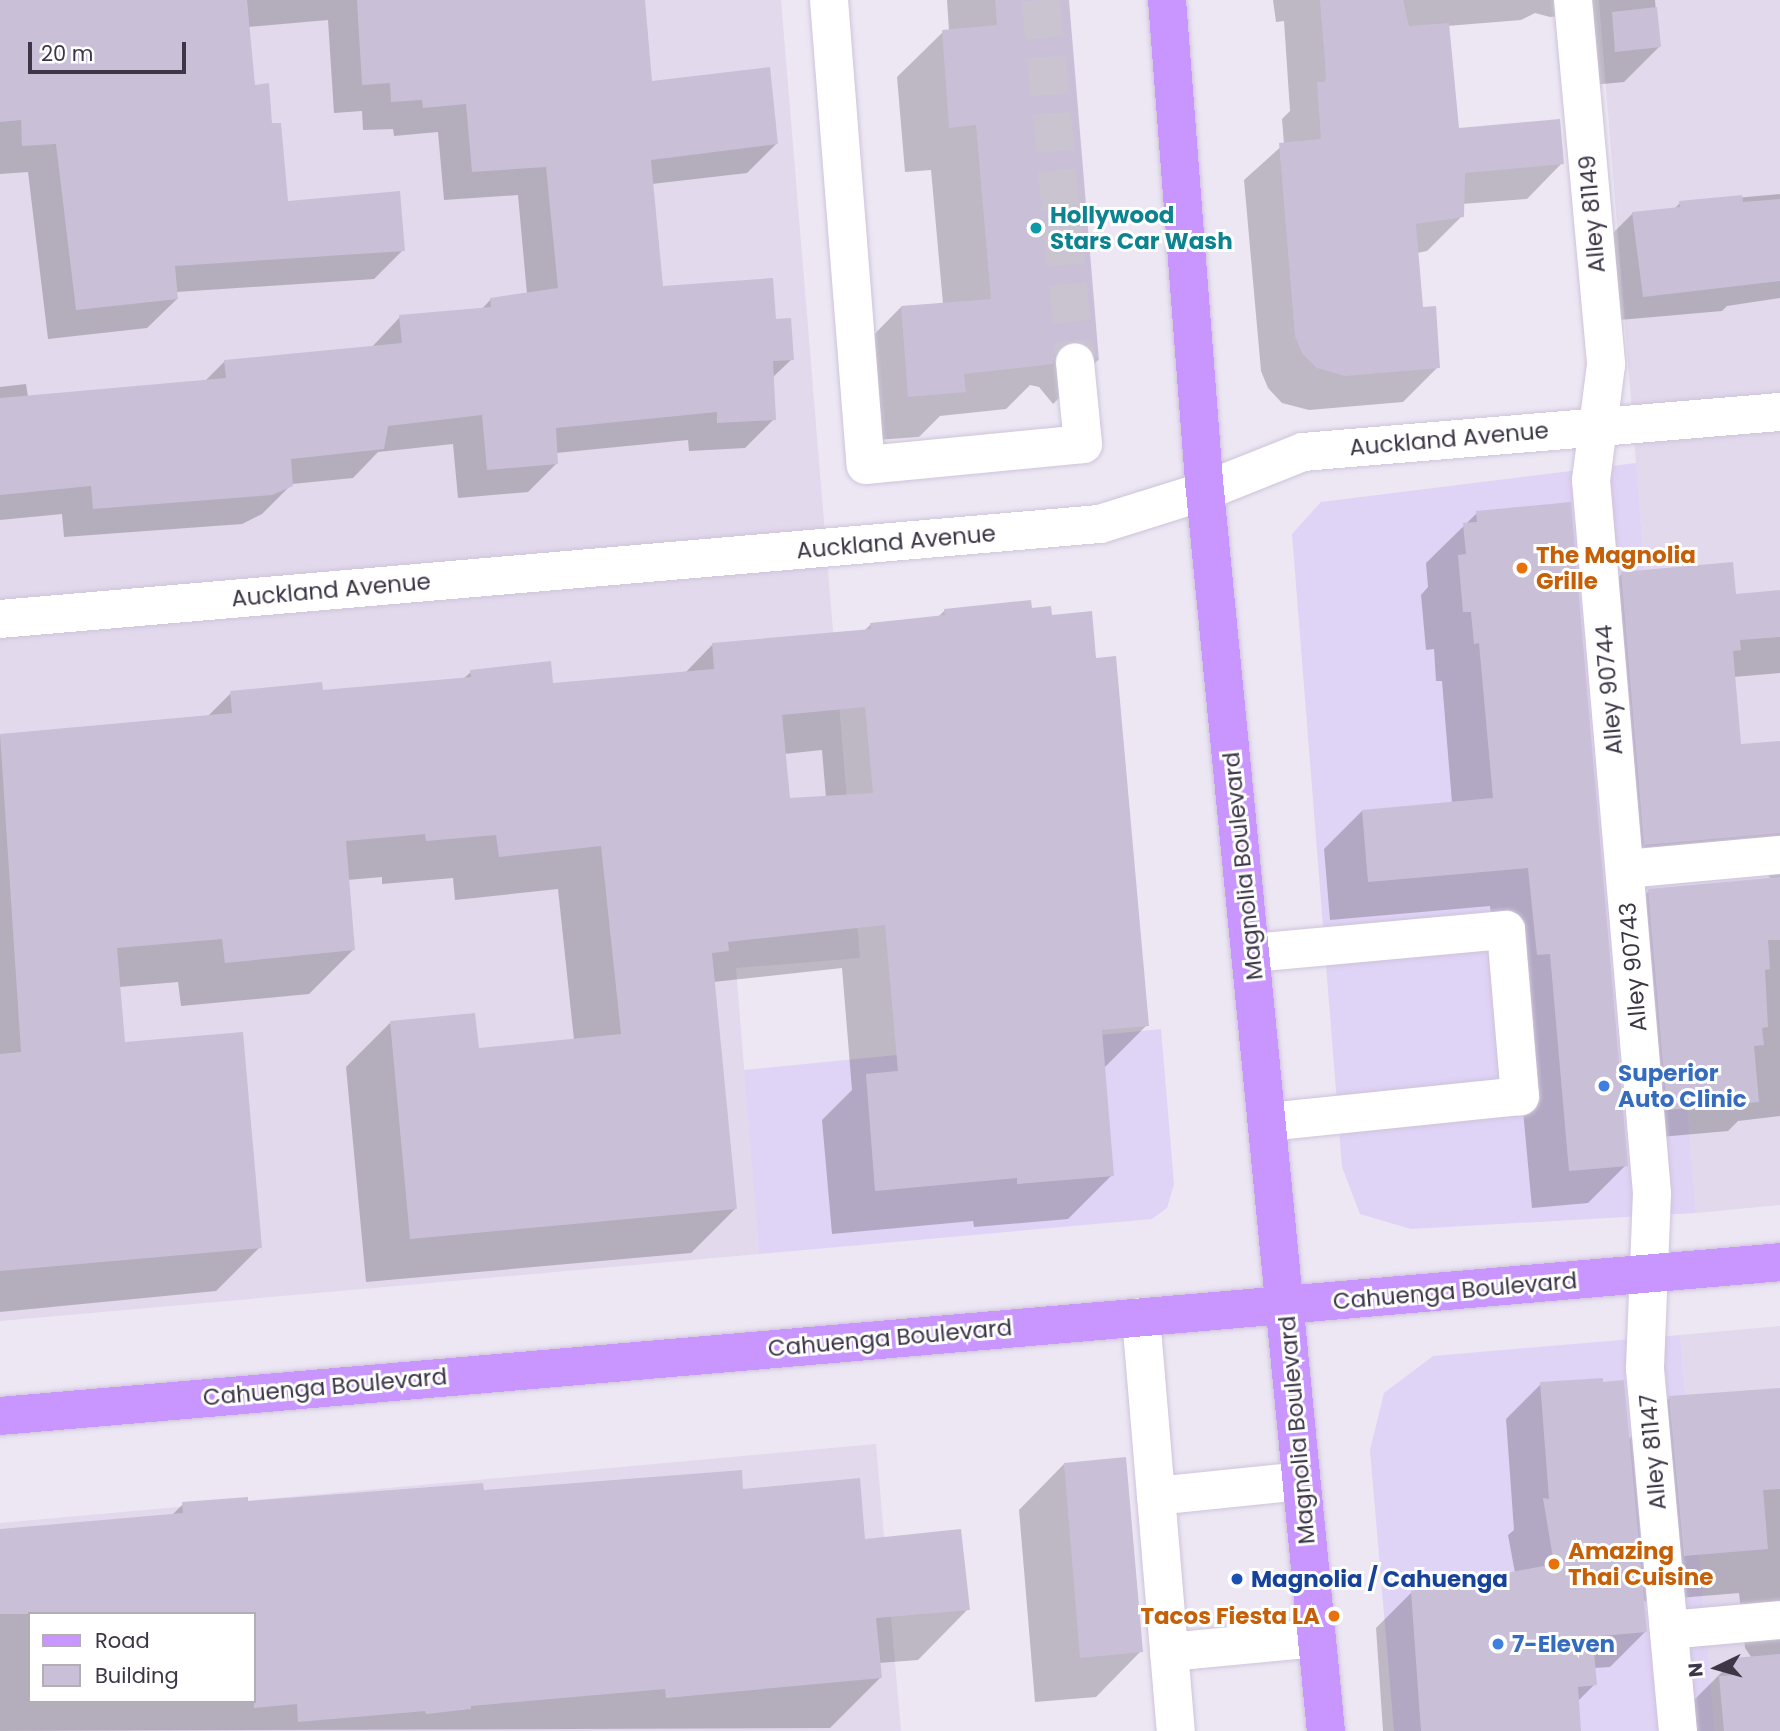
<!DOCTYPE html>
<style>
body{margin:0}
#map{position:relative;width:1780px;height:1731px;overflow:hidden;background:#ede7f4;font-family:Poppins,sans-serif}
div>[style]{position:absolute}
.residential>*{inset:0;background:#e2d9ec}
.commercial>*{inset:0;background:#dfd3f6}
.shadow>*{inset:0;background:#0003}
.building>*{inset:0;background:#c9c0d8}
.minor-tunnel>*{height:38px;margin-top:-19px;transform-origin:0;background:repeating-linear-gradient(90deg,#cac4d1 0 38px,transparent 0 57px)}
.roads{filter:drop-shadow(0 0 2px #cec4da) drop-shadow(0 0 2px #cec4da)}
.minor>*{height:38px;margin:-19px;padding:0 19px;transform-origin:19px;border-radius:19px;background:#fff}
.major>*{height:38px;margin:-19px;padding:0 19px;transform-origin:19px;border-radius:19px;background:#c896fe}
.dots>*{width:19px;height:19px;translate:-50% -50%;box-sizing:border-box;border:4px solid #fff;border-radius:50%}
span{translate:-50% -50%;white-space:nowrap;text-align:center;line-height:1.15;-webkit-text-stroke:6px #fff;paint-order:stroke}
.street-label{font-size:23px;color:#3c3647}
.culture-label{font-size:23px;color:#0d838f;font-weight:700}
.left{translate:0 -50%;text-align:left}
.food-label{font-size:23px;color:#c56008;font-weight:700}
.right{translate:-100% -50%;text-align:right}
.shop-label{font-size:23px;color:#366cbe;font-weight:700}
.transit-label{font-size:23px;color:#164399;font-weight:700}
.legend{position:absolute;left:28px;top:1612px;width:228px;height:91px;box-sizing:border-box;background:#fff;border:2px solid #b1afb5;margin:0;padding:9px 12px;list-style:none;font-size:21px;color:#3c3647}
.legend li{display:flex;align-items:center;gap:14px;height:35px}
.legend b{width:35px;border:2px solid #b1afb5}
.north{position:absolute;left:1682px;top:1633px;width:70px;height:70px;-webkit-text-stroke:5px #fff;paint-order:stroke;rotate:265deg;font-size:19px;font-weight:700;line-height:28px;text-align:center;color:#3c3647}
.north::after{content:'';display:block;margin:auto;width:24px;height:32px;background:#3c3647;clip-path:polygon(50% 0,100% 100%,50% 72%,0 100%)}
.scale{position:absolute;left:28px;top:42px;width:158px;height:32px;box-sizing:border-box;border:4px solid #3c3647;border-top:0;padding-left:9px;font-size:21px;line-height:24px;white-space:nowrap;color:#3c3647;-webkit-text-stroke:5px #fff;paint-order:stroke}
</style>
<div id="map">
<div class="residential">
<div style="clip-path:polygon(0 0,781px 0,860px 958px,736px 968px,759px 1254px,0 1321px)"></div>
<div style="clip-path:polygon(1599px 0,1780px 0,1780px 1205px,1696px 1213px)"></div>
<div style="clip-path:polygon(1780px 1326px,1780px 1731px,1715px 1731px,1680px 1335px)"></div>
<div style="clip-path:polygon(evenodd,876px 1444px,901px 1731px,0 1731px,0 1523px,876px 1444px,30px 1614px,254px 1614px,254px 1701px,30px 1701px,30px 1614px)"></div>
</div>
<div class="commercial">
<div style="clip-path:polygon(1636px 463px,1696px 1213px,1411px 1229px,1360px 1214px,1342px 1167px,1292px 534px,1321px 502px)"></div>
<div style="clip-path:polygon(1161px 1029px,1174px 1184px,1167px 1208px,1152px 1219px,759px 1254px,744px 1070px)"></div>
<div style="clip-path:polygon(1680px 1335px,1715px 1731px,1394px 1731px,1370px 1450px,1384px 1393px,1433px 1356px)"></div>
</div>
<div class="shadow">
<div style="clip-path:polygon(0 0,643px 0,651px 83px,776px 144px,747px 173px,652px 184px,662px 288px,774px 321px,792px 359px,772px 378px,774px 419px,745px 448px,689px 451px,688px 440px,556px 453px,557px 463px,528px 492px,458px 498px,453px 444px,378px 452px,353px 478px,292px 484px,262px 514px,242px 524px,64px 537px,62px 514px,0 520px,0 387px,26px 384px,28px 397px,205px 381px,225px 361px,371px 348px,400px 317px,481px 310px,491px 299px,527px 294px,518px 195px,444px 200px,438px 132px,394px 136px,393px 129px,363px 130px,362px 111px,334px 113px,328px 20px,248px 27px,253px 86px,271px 125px,286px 203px,403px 250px,374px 279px,176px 292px,177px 299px,147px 328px,48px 339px,28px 172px,0 174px)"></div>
<div style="clip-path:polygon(947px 0,1068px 0,1098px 360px,1053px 404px,1039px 387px,1030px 385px,1006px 409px,940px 416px,919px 437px,863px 441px,856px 353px,901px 307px,943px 304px,931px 170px,905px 172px,897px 77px,943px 32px,949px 31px)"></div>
<div style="clip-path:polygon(1273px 0,1655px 0,1659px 47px,1624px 82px,1581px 86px,1574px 15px,1550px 17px,1535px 13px,1521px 20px,1447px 26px,1457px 130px,1562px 163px,1527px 199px,1462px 204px,1462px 216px,1427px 251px,1417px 253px,1422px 309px,1438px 367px,1403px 402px,1309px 410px,1282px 403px,1268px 388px,1261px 371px,1244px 180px,1284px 144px,1282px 119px,1290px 111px,1284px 21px,1276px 22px)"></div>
<div style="clip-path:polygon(1780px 194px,1780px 298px,1727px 306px,1722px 311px,1619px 320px,1609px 237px,1633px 213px,1673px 210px,1680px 203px)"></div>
<div style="clip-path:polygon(1477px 513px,1626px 1165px,1588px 1203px,1532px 1208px,1512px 992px,1499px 993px,1490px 906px,1330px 920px,1324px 849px,1362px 811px,1452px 803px,1442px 681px,1436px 681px,1434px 649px,1426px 650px,1421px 595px,1428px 587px,1426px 563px)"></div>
<div style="clip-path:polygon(1622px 574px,1734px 596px,1780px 592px,1780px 673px,1733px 677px,1739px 746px,1780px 742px,1780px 1116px,1738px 1121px,1728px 1131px,1638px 1139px,1619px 920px,1649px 891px,1771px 879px,1760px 864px,1615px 874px,1592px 603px)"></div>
<div style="clip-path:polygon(evenodd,945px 610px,1030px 610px,1050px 617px,1095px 660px,1147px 1025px,1103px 1069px,1112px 1175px,1068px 1219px,974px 1227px,973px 1221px,832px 1234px,822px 1120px,852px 1090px,842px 968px,713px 982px,735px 1209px,691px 1253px,366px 1282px,346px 1067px,390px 1023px,477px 1049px,574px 1040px,558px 889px,455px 900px,453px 878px,382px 884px,382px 877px,347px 880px,353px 950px,309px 994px,181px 1006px,178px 982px,119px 987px,124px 1044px,260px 1247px,216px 1291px,0 1312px,0 736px,207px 717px,231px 693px,321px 691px,463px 679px,471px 672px,552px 685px,684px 674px,712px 645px,864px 631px,871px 624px,937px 618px,945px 610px,822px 750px,826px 798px,788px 800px,784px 754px,822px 750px)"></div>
<div style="clip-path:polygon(1541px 1384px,1628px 1440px,1670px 1397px,1780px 1389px,1780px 1731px,1675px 1731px,1688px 1706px,1734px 1660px,1752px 1658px,1745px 1648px,1739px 1593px,1642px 1601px,1645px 1632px,1610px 1667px,1594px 1668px,1595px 1684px,1577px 1702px,1580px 1731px,1383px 1731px,1376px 1628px,1411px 1593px,1515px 1573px,1508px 1535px,1514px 1530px,1506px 1419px)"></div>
<div style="clip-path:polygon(1064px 1464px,1141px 1651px,1096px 1697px,1035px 1702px,1019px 1510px)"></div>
<div style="clip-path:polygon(evenodd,742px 1490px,863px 1541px,968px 1609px,918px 1660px,879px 1663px,881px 1677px,830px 1728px,0 1731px,0 1531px,171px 1516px,183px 1504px,482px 1492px,742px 1490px,30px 1614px,254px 1614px,254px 1701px,30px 1701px,30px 1614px)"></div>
</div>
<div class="building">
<div style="clip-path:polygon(0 0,247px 0,255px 85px,269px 83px,272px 123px,281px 123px,288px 201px,400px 191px,405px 251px,175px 266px,178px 299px,76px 310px,56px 144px,22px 146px,21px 120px,0 122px)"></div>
<div style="clip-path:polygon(357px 0,645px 0,652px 81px,770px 67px,778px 144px,651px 160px,663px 286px,773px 278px,776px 319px,791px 318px,794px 360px,773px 361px,776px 420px,717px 423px,717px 412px,556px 428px,558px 464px,487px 470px,482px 415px,388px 426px,384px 449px,291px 459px,293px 486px,272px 495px,93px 509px,91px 486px,0 495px,0 398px,226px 378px,224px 360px,402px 343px,399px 315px,491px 307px,490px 298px,558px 288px,546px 167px,472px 172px,466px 104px,423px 108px,422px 100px,391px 102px,390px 83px,362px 85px)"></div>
<div style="clip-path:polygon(995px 0,1069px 0,1099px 361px,1085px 342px,1072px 340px,1055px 352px,1053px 364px,964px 374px,966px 392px,908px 397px,901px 306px,991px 299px,976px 125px,949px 128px,942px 30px,997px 25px)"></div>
<div style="clip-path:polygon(1320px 0,1403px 0,1409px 26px,1449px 23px,1459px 128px,1560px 119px,1564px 164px,1465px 173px,1464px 217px,1416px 224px,1423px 307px,1436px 306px,1440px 368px,1345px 376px,1317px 368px,1302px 353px,1295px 336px,1279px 143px,1321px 139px,1317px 82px,1325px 82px,1326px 75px)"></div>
<div style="clip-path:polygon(1657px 7px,1661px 47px,1615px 52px,1612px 12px)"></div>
<div style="clip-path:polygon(1742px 195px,1743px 202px,1780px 199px,1780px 281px,1643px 297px,1632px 212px,1680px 207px,1679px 201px)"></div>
<div style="clip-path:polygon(1571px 502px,1628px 1166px,1569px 1171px,1550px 954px,1537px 955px,1528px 868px,1368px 882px,1362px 810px,1493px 798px,1479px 643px,1474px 644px,1471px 612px,1463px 612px,1458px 555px,1466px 554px,1463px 523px,1477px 522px,1476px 511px)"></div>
<div style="clip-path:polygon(1733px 562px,1736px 594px,1780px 590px,1780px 637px,1740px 640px,1741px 650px,1733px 651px,1741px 744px,1780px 741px,1780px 833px,1644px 845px,1621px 572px)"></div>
<div style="clip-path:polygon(evenodd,1031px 600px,1032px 608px,1051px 606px,1052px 615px,1092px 611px,1096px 658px,1116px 656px,1149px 1026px,1102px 1030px,1114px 1176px,1017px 1184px,1017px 1178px,875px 1191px,866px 1074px,898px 1071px,885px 925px,728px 942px,729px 951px,712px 953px,737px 1209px,410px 1239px,390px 1021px,475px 1013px,479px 1048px,621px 1034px,601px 846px,499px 857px,496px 835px,426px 841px,425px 834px,346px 841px,355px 950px,225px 963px,222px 939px,117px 948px,125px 1042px,243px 1032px,262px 1248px,0 1271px,0 1054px,21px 1052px,0 734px,232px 713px,230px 691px,322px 682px,323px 690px,471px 677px,470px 670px,551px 661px,553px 683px,714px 669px,712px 643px,871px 629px,870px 623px,945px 615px,944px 609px,1031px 600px,865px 707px,873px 793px,790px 798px,782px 715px,865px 707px)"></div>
<div style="clip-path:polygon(1780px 877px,1780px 940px,1768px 940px,1770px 969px,1765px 970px,1768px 1027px,1762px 1028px,1764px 1045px,1754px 1046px,1759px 1102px,1667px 1110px,1648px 889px)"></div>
<div style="clip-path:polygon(1603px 1378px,1603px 1382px,1624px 1380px,1647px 1632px,1601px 1636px,1603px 1651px,1594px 1652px,1597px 1685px,1578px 1687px,1581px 1731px,1421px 1731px,1411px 1591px,1554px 1564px,1543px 1498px,1549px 1499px,1540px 1382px)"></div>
<div style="clip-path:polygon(1780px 1388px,1780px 1489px,1763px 1490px,1768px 1549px,1684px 1556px,1669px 1396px)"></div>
<div style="clip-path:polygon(1126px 1457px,1143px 1652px,1080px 1658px,1064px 1463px)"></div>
<div style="clip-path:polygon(742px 1470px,743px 1489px,860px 1478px,865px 1539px,961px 1529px,970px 1610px,876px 1618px,882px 1678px,666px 1698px,665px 1689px,471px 1706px,471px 1709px,426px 1714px,425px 1711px,298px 1722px,297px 1704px,254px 1708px,254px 1614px,0 1614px,0 1529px,183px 1513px,182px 1502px,248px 1497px,248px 1501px,483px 1483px,484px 1490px)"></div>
<div style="clip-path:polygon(1780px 1654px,1780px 1731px,1724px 1731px,1719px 1676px,1734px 1675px,1733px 1658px)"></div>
</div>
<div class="minor-tunnel">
<div style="left:1041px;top:0;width:364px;rotate:84.6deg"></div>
</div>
<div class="roads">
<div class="minor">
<div style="left:829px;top:0;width:466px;rotate:85.5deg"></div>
<div style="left:866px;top:465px;width:218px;rotate:-5.5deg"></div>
<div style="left:1083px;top:444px;width:82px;rotate:-95.6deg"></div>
<div style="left:1573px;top:0;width:366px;rotate:84.8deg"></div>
<div style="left:1606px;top:365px;width:116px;rotate:97.4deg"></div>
<div style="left:1591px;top:480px;width:716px;rotate:85.11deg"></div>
<div style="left:1652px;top:1193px;width:176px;rotate:92.3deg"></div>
<div style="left:1645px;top:1369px;width:364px;rotate:84.8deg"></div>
<div style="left:0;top:619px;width:1104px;rotate:-4.94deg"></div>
<div style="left:1100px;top:524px;width:110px;rotate:-17.4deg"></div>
<div style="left:1205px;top:491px;width:105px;rotate:-21.7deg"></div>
<div style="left:1303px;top:452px;width:479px;rotate:-4.8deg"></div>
<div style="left:1625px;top:869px;width:156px;rotate:-5.2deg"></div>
<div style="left:1252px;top:953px;width:255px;rotate:-5.2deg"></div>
<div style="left:1506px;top:930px;width:167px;rotate:85.2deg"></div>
<div style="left:1520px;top:1096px;width:253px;rotate:174.1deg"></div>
<div style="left:1141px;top:1317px;width:415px;rotate:85.2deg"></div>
<div style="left:1156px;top:1496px;width:146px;rotate:-5.9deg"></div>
<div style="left:1669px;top:1630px;width:111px;rotate:-5.1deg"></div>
<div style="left:1169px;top:1652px;width:148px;rotate:-5.4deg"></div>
</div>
<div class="major">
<div style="left:1167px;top:0;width:492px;rotate:85.6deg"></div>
<div style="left:1205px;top:491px;width:1246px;rotate:84.43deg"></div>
<div style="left:0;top:1416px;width:1787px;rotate:-4.94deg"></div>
</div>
</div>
<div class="dots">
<div style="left:1036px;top:228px;background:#0f9aa8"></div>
<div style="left:1522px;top:568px;background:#e8710a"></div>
<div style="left:1604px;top:1086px;background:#3f7fe0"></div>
<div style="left:1554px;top:1564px;background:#e8710a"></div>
<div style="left:1237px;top:1579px;background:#1a4fb4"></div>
<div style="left:1334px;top:1616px;background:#e8710a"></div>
<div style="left:1498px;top:1644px;background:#3f7fe0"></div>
</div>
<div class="street-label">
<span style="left:1592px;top:214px;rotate:-95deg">Alley 81149</span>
<span style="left:1449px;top:439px;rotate:-5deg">Auckland Avenue</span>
<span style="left:896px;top:542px;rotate:-5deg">Auckland Avenue</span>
<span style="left:331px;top:590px;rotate:-5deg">Auckland Avenue</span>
<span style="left:1609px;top:690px;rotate:-95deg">Alley 90744</span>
<span style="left:1243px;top:866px;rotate:-96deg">Magnolia Boulevard</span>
<span style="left:1633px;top:967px;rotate:-95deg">Alley 90743</span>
<span style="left:1455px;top:1291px;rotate:-5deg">Cahuenga Boulevard</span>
<span style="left:890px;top:1338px;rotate:-5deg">Cahuenga Boulevard</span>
<span style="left:325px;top:1387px;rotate:-5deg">Cahuenga Boulevard</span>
<span style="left:1297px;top:1430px;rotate:-95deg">Magnolia Boulevard</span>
<span style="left:1653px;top:1452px;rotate:-95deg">Alley 81147</span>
</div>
<div class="culture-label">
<span class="left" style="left:1050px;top:228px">Hollywood<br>Stars Car Wash</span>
</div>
<div class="food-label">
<span class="left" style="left:1536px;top:568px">The Magnolia<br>Grille</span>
<span class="left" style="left:1568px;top:1564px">Amazing<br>Thai Cuisine</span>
<span class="right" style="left:1320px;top:1616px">Tacos Fiesta LA</span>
</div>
<div class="shop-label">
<span class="left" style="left:1618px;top:1086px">Superior<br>Auto Clinic</span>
<span class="left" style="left:1512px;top:1644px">7-Eleven</span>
</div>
<div class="transit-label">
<span class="left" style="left:1251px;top:1579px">Magnolia / Cahuenga</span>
</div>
<ul class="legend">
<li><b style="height:9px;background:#c896fe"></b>Road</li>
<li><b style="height:19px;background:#c9c0d8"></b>Building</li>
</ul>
<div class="north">N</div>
<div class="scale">20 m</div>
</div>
